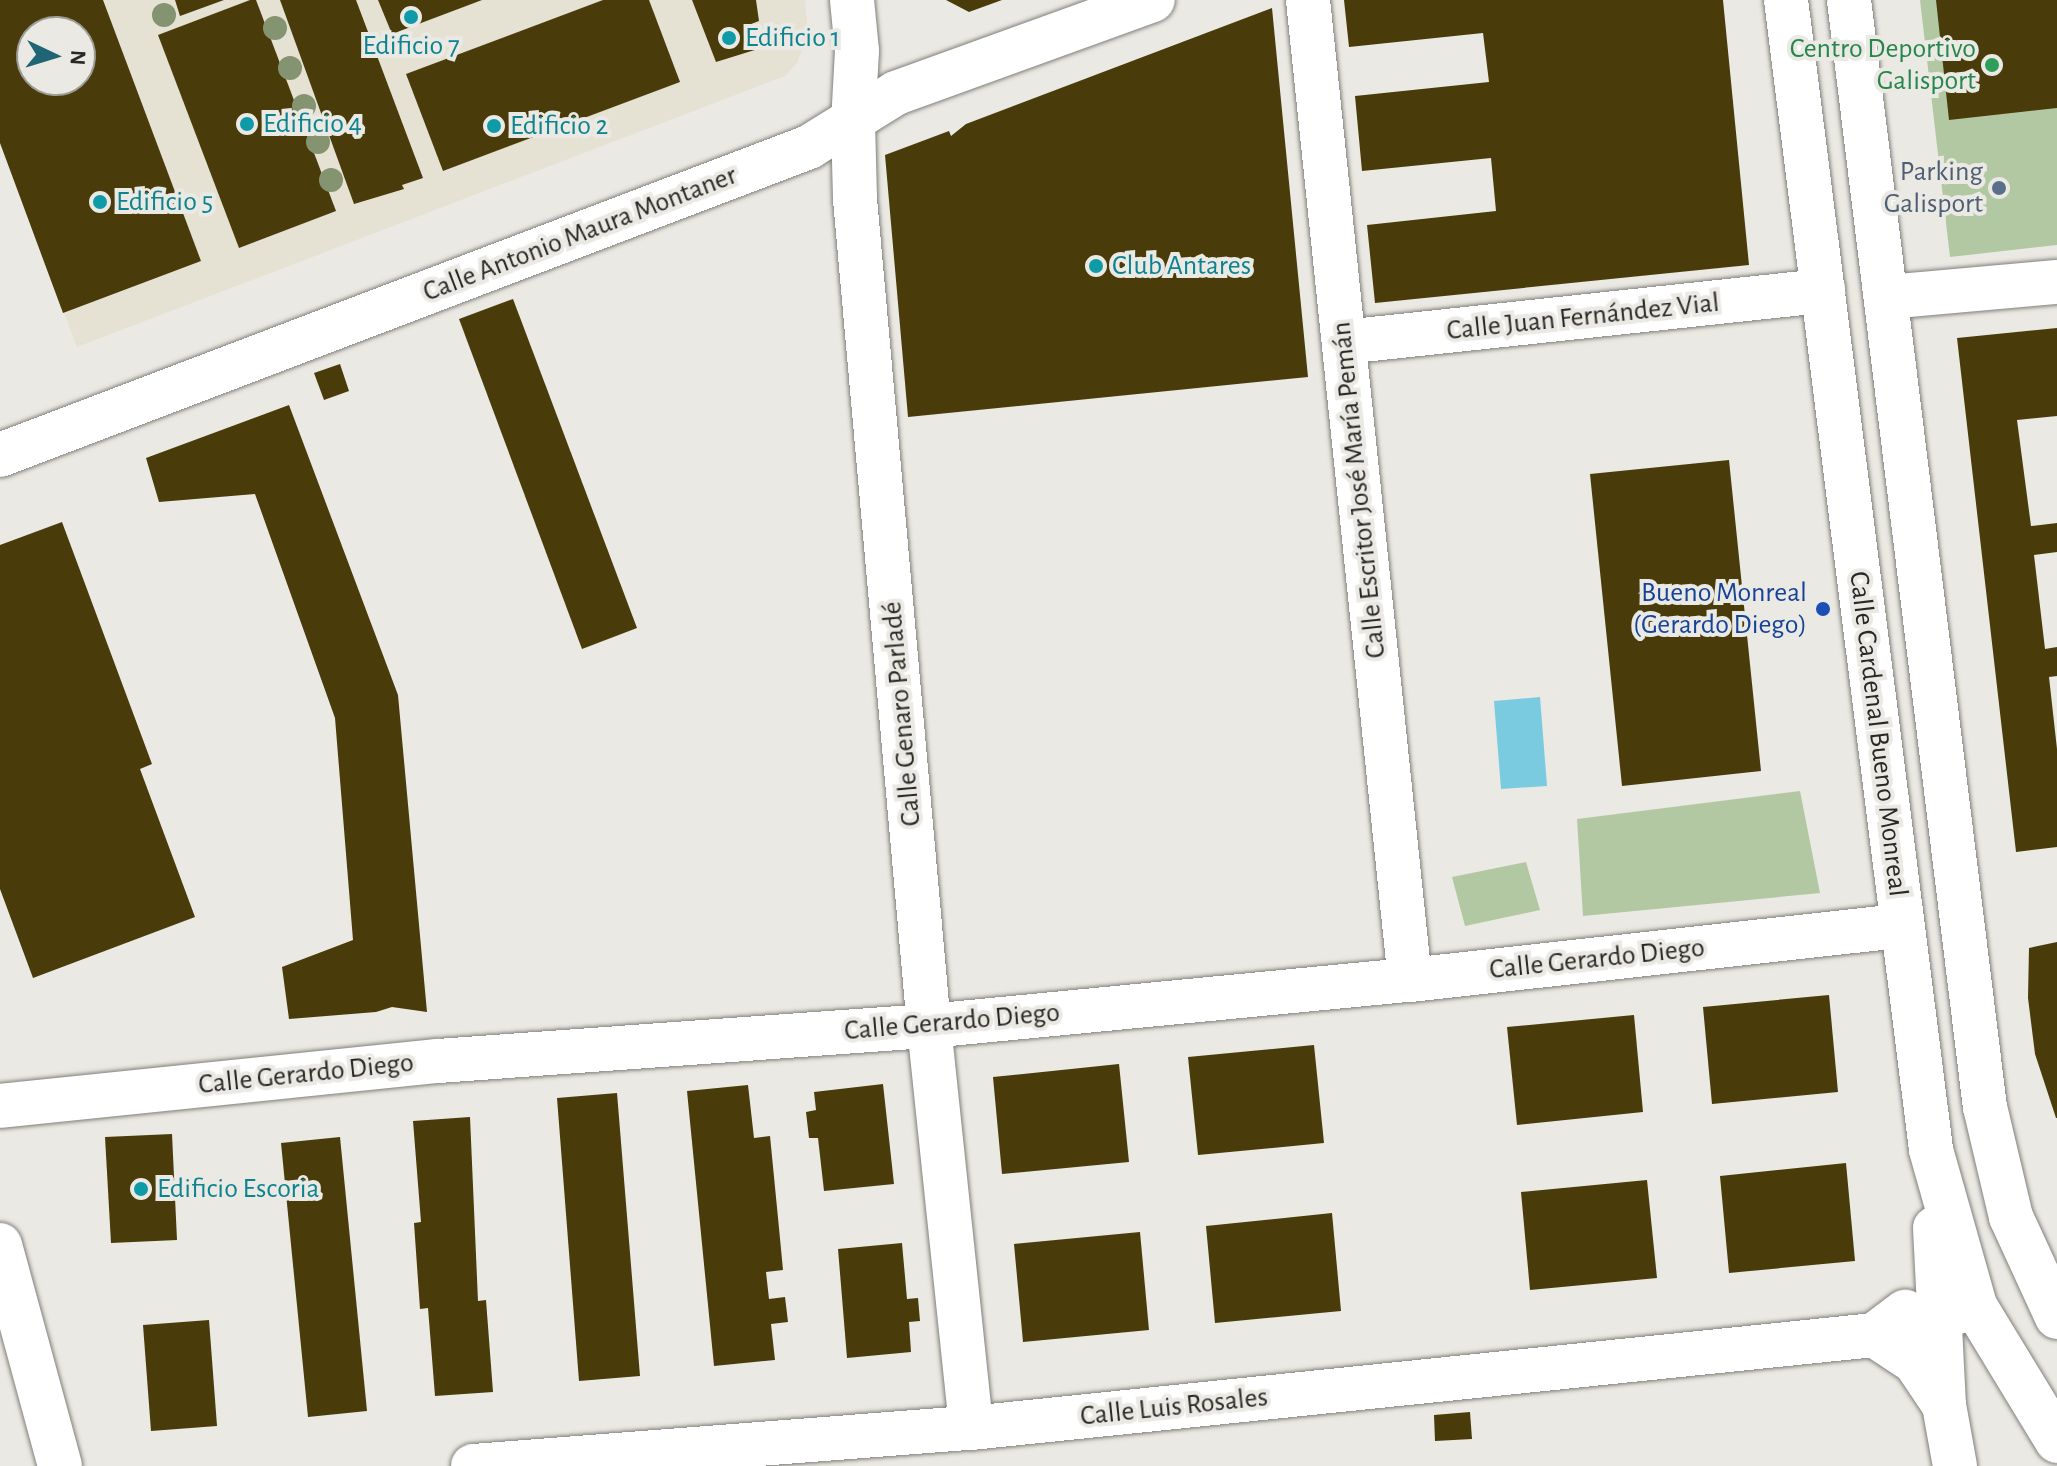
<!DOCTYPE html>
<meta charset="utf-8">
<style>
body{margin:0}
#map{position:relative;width:2057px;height:1466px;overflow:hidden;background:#ebe9e3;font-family:"Alegreya Sans",sans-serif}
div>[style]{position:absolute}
.built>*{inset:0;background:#e5e1d3}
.green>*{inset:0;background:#b2c8a3}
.water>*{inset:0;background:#7acbdf}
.building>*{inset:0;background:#493c0a}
.roads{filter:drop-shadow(0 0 2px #81807a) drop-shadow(0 0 2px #81807a)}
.minor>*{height:44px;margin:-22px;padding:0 22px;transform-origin:22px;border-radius:22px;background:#fff}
.major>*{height:44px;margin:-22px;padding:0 22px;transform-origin:22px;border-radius:22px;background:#fff}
.trees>*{width:24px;height:24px;margin:-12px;border-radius:50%;background:#849370}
.dots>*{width:22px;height:22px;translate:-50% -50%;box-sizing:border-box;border:4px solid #ebe9e3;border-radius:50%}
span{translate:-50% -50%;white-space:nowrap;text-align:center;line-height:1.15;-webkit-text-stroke:8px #ebe9e3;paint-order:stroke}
.culture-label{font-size:28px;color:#0d838f}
.left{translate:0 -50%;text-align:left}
.leisure-label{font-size:28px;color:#27864d}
.right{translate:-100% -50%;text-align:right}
.service-label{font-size:28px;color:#4e5e75}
.street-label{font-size:28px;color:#292826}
.transit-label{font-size:28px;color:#164399}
.north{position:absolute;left:16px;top:16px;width:80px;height:80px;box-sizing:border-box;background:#ebe9e3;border:2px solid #9d9c97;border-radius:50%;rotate:94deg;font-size:22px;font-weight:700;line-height:32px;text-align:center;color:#292826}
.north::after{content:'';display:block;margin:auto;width:28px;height:36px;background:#206576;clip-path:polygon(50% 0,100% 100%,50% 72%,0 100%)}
</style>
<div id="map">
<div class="built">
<div style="clip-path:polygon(evenodd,0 0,805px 0,807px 22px,805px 42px,797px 63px,785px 76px,77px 347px,0 143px,0 0,32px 32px,80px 32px,80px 80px,32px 80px,32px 32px)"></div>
</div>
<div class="green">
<div style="clip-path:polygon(1920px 0,2057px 0,2057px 245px,1950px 257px)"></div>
<div style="clip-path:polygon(1800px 791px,1820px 893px,1583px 916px,1577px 819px)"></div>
<div style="clip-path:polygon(1526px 862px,1540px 910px,1465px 926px,1452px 877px)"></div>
</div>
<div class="water">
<div style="clip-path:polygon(1540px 697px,1547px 786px,1501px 789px,1494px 701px)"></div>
</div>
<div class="building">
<div style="clip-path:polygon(evenodd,0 0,103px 0,201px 261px,63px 313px,0 143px,0 0,32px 32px,80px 32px,80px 80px,32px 80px,32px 32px)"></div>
<div style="clip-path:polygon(175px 0,224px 0,180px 16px)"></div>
<div style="clip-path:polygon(250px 0,256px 0,336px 211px,239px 248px,158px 35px)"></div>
<div style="clip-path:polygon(280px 0,356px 0,423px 178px,402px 185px,404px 189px,354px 204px)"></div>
<div style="clip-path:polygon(378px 0,482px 0,392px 34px)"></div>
<div style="clip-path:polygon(603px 0,649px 0,680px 82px,443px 171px,406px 74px)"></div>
<div style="clip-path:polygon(692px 0,756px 0,759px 21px,746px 26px,758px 49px,716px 62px)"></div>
<div style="clip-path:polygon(946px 0,1002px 0,969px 12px)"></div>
<div style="clip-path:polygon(1344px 0,1723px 0,1749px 265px,1375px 303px,1367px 225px,1496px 211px,1491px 158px,1362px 171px,1355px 96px,1489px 82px,1483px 33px,1349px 47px)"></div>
<div style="clip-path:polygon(1936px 0,2057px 0,2057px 108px,1949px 120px)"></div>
<div style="clip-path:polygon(1272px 8px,1308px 377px,908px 417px,885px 155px,949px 131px,951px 136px,966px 124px)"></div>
<div style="clip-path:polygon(513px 299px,637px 628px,582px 649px,459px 319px)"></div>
<div style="clip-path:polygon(2057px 328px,2057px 416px,2017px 420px,2031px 526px,2057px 523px,2057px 552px,2034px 555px,2045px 649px,2057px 647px,2057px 676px,2049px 677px,2057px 749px,2057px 847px,2016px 852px,1957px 338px)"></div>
<div style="clip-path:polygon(340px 364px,349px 391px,324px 400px,314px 373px)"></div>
<div style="clip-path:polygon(289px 405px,398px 695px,427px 1012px,392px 1007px,376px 1012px,289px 1019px,282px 967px,353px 940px,335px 718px,255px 494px,159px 502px,146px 458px)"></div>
<div style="clip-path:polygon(1729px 460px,1761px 771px,1622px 786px,1590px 474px)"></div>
<div style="clip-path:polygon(62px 522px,152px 764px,140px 769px,195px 917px,33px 978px,0 889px,0 545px)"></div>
<div style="clip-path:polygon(2057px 942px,2057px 1118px,2056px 1118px,2035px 1054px,2028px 998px,2029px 948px)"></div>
<div style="clip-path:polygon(1829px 995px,1838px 1092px,1712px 1104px,1703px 1007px)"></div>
<div style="clip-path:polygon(1634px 1015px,1643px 1112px,1517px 1125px,1507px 1027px)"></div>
<div style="clip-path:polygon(1314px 1045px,1324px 1143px,1198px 1155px,1188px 1057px)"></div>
<div style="clip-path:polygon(1119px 1064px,1129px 1162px,1002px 1174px,993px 1077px)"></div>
<div style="clip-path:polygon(883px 1084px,894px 1184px,824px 1191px,818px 1138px,809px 1138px,806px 1112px,816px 1110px,814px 1092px)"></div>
<div style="clip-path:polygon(748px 1085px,754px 1138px,770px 1136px,779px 1228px,783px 1270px,766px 1272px,769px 1299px,785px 1297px,788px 1322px,771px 1324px,775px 1360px,714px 1366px,687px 1091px)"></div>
<div style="clip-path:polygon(617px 1093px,640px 1376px,579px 1381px,557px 1098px)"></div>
<div style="clip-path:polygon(470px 1117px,478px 1301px,486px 1300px,493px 1392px,435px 1396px,428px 1308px,420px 1309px,414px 1223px,421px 1222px,413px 1121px)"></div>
<div style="clip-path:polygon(172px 1134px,177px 1240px,111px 1243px,105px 1137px)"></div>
<div style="clip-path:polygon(340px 1137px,367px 1411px,308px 1417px,281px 1143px)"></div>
<div style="clip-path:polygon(1846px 1163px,1855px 1261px,1729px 1273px,1720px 1176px)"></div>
<div style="clip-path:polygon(1647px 1180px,1657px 1278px,1530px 1290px,1521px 1192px)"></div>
<div style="clip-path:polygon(1332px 1213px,1341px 1311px,1215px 1323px,1206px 1226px)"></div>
<div style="clip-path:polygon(1140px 1232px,1149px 1330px,1023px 1342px,1014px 1244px)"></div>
<div style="clip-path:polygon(902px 1243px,907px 1299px,918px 1298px,920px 1321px,909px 1322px,911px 1352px,847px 1358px,838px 1249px)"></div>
<div style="clip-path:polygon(209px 1320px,217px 1426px,151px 1431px,143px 1325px)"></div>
<div style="clip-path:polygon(1470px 1412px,1472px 1439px,1435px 1441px,1434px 1415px)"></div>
</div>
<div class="roads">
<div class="minor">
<div style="left:852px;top:0;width:51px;rotate:84.4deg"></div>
<div style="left:857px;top:51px;width:71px;rotate:93.2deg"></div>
<div style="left:853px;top:122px;width:77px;rotate:88.5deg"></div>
<div style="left:855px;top:199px;width:830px;rotate:84.89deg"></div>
<div style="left:929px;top:1026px;width:404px;rotate:84deg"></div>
<div style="left:1308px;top:0;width:985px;rotate:84.06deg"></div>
<div style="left:1888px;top:297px;width:170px;rotate:-5.1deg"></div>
<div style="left:1344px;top:342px;width:482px;rotate:-6.1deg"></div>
<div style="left:0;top:455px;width:866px;rotate:-20.84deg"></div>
<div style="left:809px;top:147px;width:102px;rotate:-31.8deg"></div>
<div style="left:896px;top:93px;width:273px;rotate:-19.9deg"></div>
<div style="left:0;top:1106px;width:440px;rotate:-5.9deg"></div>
<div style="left:438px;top:1061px;width:492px;rotate:-4.1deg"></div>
<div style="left:929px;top:1026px;width:483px;rotate:-5.5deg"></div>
<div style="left:1410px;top:980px;width:495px;rotate:-6.3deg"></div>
<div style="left:0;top:1245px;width:229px;rotate:74.8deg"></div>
<div style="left:1874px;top:1335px;width:49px;rotate:33.4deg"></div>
<div style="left:1915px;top:1362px;width:52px;rotate:56deg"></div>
<div style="left:473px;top:1466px;width:499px;rotate:-4.4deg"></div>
<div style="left:971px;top:1428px;width:908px;rotate:-5.88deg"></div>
<div style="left:1874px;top:1335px;width:39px;rotate:-37deg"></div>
</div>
<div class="major">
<div style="left:1786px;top:0;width:1159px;rotate:82.81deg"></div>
<div style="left:1931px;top:1150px;width:162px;rotate:74.2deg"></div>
<div style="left:1975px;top:1306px;width:158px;rotate:58.7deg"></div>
<div style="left:1849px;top:0;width:1115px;rotate:83deg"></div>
<div style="left:1985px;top:1107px;width:113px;rotate:76.7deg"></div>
<div style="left:2011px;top:1217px;width:110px;rotate:65.3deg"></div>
<div style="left:1935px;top:1228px;width:177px;rotate:87.1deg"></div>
<div style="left:1944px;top:1405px;width:62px;rotate:79.8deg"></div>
<div style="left:1874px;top:1335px;width:94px;rotate:-15.4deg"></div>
</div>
</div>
<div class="trees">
<div style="left:164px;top:15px"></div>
<div style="left:275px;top:28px"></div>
<div style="left:290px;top:68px"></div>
<div style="left:304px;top:106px"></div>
<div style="left:318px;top:142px"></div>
<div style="left:331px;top:180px"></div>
</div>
<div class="dots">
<div style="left:411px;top:17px;background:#0f9aa8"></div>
<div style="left:729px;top:38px;background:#0f9aa8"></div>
<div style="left:1992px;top:65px;background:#2e9e5b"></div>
<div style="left:247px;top:124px;background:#0f9aa8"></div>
<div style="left:494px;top:126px;background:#0f9aa8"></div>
<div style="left:1999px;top:188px;background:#5c6f8a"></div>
<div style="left:100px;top:202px;background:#0f9aa8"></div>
<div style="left:1096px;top:266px;background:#0f9aa8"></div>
<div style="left:1823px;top:609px;background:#1a4fb4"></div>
<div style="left:141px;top:1189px;background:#0f9aa8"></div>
</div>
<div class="culture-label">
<span class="left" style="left:745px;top:38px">Edificio 1</span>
<span style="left:411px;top:46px">Edificio 7</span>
<span class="left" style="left:263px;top:124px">Edificio 4</span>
<span class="left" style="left:510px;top:126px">Edificio 2</span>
<span class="left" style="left:116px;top:202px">Edificio 5</span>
<span class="left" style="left:1112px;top:266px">Club Antares</span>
<span class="left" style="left:157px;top:1189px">Edificio Escoria</span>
</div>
<div class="leisure-label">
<span class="right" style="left:1976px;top:65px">Centro Deportivo<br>Galisport</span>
</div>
<div class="service-label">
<span class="right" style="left:1983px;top:188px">Parking<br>Galisport</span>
</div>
<div class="street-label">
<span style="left:580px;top:234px;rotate:-21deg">Calle Antonio Maura Montaner</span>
<span style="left:1583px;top:317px;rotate:-6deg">Calle Juan Fernández Vial</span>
<span style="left:1359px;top:490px;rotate:-96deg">Calle Escritor José María Pemán</span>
<span style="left:902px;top:714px;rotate:-95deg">Calle Genaro Parladé</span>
<span style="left:1878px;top:734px;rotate:83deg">Calle Cardenal Bueno Monreal</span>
<span style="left:1597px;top:959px;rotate:-6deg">Calle Gerardo Diego</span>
<span style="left:952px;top:1022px;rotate:-5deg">Calle Gerardo Diego</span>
<span style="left:306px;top:1074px;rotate:-6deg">Calle Gerardo Diego</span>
<span style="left:1174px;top:1407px;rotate:-6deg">Calle Luis Rosales</span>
</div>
<div class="transit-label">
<span class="right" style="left:1807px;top:609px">Bueno Monreal<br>(Gerardo Diego)</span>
</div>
<div class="north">N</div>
</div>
